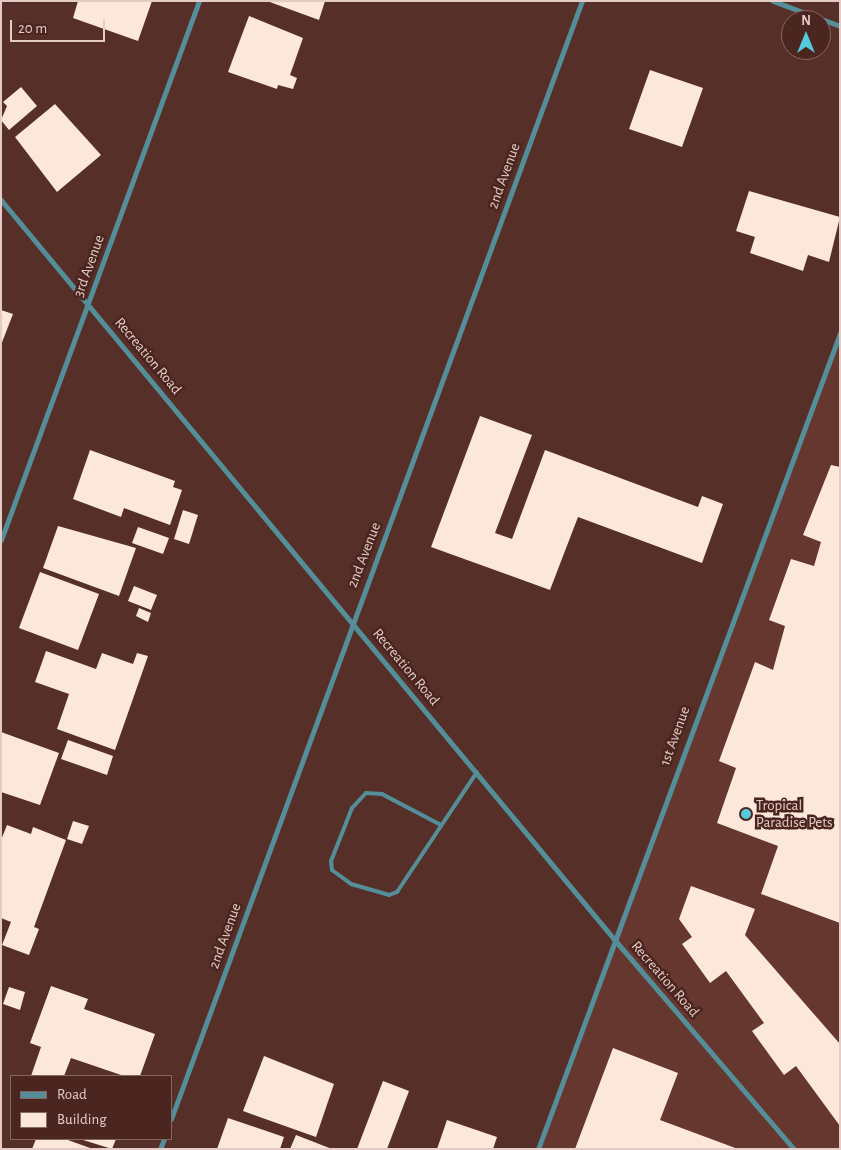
<!DOCTYPE html>
<style>
body{margin:0}
#map{position:relative;width:841px;height:1150px;overflow:hidden;background:#562f29;font-family:"Alegreya Sans",sans-serif}
div>[style]{position:absolute}
.built>*{inset:0;background:#66372f}
.building>*{inset:0;background:#fce7db}
.service>*{height:4px;margin:-2px;padding:0 2px;transform-origin:2px;border-radius:2px;background:#538e99}
.minor>*{height:5px;margin:-2.5px;padding:0 2.5px;transform-origin:2.5px;border-radius:2.5px;background:#538e99}
.dots>*{width:14px;height:14px;translate:-50% -50%;box-sizing:border-box;border:2px solid #4b251f;border-radius:50%}
span{translate:-50% -50%;white-space:nowrap;text-align:center;line-height:1.15;-webkit-text-stroke:5px #4b251f;paint-order:stroke}
.street-label{font-size:15px;color:#e4cbc6}
.poi-label{font-size:15px;color:#e4cbc6}
.left{translate:0 -50%;text-align:left}
.frame{position:absolute;inset:0;border:2px solid #e4cbc6;pointer-events:none}
.legend{position:absolute;left:10px;top:1075px;width:162px;height:65px;box-sizing:border-box;background:#4b251f;border:1px solid #886762;margin:0;padding:6px 9px;list-style:none;font-size:15px;color:#e4cbc6}
.legend li{display:flex;align-items:center;gap:10px;height:25px}
.legend b{width:25px;border:1px solid #886762}
.north{position:absolute;left:781px;top:10px;width:50px;height:50px;box-sizing:border-box;background:#4b251f;border:1px solid #886762;border-radius:50%;rotate:0deg;font-size:14px;font-weight:700;line-height:20px;text-align:center;color:#e4cbc6}
.north::after{content:'';display:block;margin:auto;width:18px;height:22px;background:#55cade;clip-path:polygon(50% 0,100% 100%,50% 72%,0 100%)}
.scale{position:absolute;left:10px;top:20px;width:95px;height:22px;box-sizing:border-box;border:2px solid #e4cbc6;border-top:0;padding-left:6px;font-size:15px;line-height:18px;white-space:nowrap;color:#e4cbc6;-webkit-text-stroke:4px #4b251f;paint-order:stroke}
</style>
<div id="map">
<div class="built">
<div style="clip-path:polygon(840px 333px,840px 1149px,538px 1149px,613px 938px)"></div>
</div>
<div class="building">
<div style="clip-path:polygon(78px 1px,84px 2px,152px 1px,138px 41px,73px 18px)"></div>
<div style="clip-path:polygon(267px 1px,325px 1px,319px 20px)"></div>
<div style="clip-path:polygon(249px 16px,303px 38px,290px 75px,297px 78px,293px 89px,278px 85px,277px 89px,228px 72px)"></div>
<div style="clip-path:polygon(650px 70px,703px 88px,682px 147px,629px 129px)"></div>
<div style="clip-path:polygon(21px 87px,37px 106px,9px 130px,1px 120px,7px 106px,3px 102px)"></div>
<div style="clip-path:polygon(55px 104px,101px 155px,57px 192px,15px 137px)"></div>
<div style="clip-path:polygon(749px 191px,840px 217px,829px 262px,808px 255px,803px 271px,750px 253px,755px 237px,736px 231px)"></div>
<div style="clip-path:polygon(1px 310px,13px 314px,1px 345px)"></div>
<div style="clip-path:polygon(480px 416px,532px 435px,495px 533px,512px 539px,545px 450px,698px 507px,702px 496px,723px 504px,702px 563px,578px 517px,550px 590px,431px 547px)"></div>
<div style="clip-path:polygon(90px 450px,175px 481px,173px 487px,182px 490px,170px 525px,124px 508px,121px 517px,73px 499px)"></div>
<div style="clip-path:polygon(831px 465px,840px 467px,840px 923px,761px 894px,778px 846px,717px 823px,736px 768px,719px 761px,755px 662px,773px 670px,785px 626px,769px 620px,791px 559px,814px 566px,821px 542px,803px 535px)"></div>
<div style="clip-path:polygon(183px 510px,198px 515px,189px 544px,174px 539px)"></div>
<div style="clip-path:polygon(58px 526px,136px 548px,119px 596px,43px 568px)"></div>
<div style="clip-path:polygon(138px 527px,169px 538px,163px 554px,132px 543px)"></div>
<div style="clip-path:polygon(40px 572px,99px 594px,78px 650px,19px 628px)"></div>
<div style="clip-path:polygon(134px 586px,157px 595px,151px 610px,128px 601px)"></div>
<div style="clip-path:polygon(139px 608px,151px 613px,148px 622px,136px 616px)"></div>
<div style="clip-path:polygon(46px 651px,96px 669px,102px 653px,133px 664px,137px 653px,148px 656px,115px 750px,57px 729px,69px 694px,35px 682px)"></div>
<div style="clip-path:polygon(1px 732px,59px 753px,40px 805px,1px 792px)"></div>
<div style="clip-path:polygon(68px 740px,113px 756px,107px 775px,61px 759px)"></div>
<div style="clip-path:polygon(73px 821px,89px 826px,82px 844px,67px 839px)"></div>
<div style="clip-path:polygon(7px 825px,31px 834px,33px 827px,66px 840px,34px 927px,39px 929px,29px 955px,2px 945px,11px 922px,1px 918px,1px 840px)"></div>
<div style="clip-path:polygon(691px 886px,755px 909px,745px 935px,840px 1044px,840px 1126px,796px 1066px,784px 1075px,752px 1031px,764px 1023px,726px 971px,710px 983px,682px 944px,692px 937px,679px 919px)"></div>
<div style="clip-path:polygon(51px 986px,88px 999px,84px 1009px,155px 1034px,140px 1076px,124px 1076px,71px 1058px,64px 1076px,31px 1076px,41px 1047px,30px 1043px)"></div>
<div style="clip-path:polygon(9px 987px,25px 992px,20px 1010px,3px 1004px)"></div>
<div style="clip-path:polygon(613px 1048px,678px 1073px,660px 1120px,738px 1149px,575px 1149px)"></div>
<div style="clip-path:polygon(264px 1056px,334px 1084px,316px 1137px,243px 1111px)"></div>
<div style="clip-path:polygon(383px 1081px,409px 1091px,387px 1149px,357px 1149px)"></div>
<div style="clip-path:polygon(228px 1118px,284px 1137px,280px 1149px,217px 1149px)"></div>
<div style="clip-path:polygon(447px 1120px,497px 1137px,493px 1149px,437px 1149px)"></div>
<div style="clip-path:polygon(296px 1135px,332px 1149px,290px 1149px)"></div>
<div style="clip-path:polygon(36px 1139px,65px 1139px,93px 1149px,32px 1149px)"></div>
<div style="clip-path:polygon(80px 1139px,116px 1139px,112px 1149px)"></div>
</div>
<div class="service">
<div style="left:441px;top:825px;width:67px;rotate:-152.3deg"></div>
<div style="left:382px;top:794px;width:16px;rotate:-176deg"></div>
<div style="left:366px;top:793px;width:21px;rotate:133deg"></div>
<div style="left:352px;top:808px;width:57px;rotate:111.6deg"></div>
<div style="left:331px;top:861px;width:9px;rotate:84deg"></div>
<div style="left:332px;top:870px;width:24px;rotate:36deg"></div>
<div style="left:351px;top:884px;width:40px;rotate:16deg"></div>
<div style="left:389px;top:895px;width:9px;rotate:-21deg"></div>
<div style="left:397px;top:892px;width:144px;rotate:-56.3deg"></div>
</div>
<div class="minor">
<div style="left:773px;top:1px;width:72px;rotate:20.5deg"></div>
<div style="left:1px;top:200px;width:959px;rotate:50.33deg"></div>
<div style="left:613px;top:938px;width:278px;rotate:49.4deg"></div>
<div style="left:1px;top:540px;width:574px;rotate:-69.83deg"></div>
<div style="left:171px;top:1119px;width:1191px;rotate:-69.82deg"></div>
<div style="left:160px;top:1149px;width:11px;rotate:-68deg"></div>
<div style="left:538px;top:1149px;width:870px;rotate:-69.69deg"></div>
</div>
<div class="dots">
<div style="left:746px;top:814px;background:#55cade"></div>
</div>
<div class="street-label">
<span style="left:504px;top:176px;rotate:-70deg">2nd Avenue</span>
<span style="left:89px;top:266px;rotate:-70deg">3rd Avenue</span>
<span style="left:148px;top:356px;rotate:50deg">Recreation Road</span>
<span style="left:364px;top:555px;rotate:-69deg">2nd Avenue</span>
<span style="left:406px;top:667px;rotate:50deg">Recreation Road</span>
<span style="left:675px;top:736px;rotate:-70deg">1st Avenue</span>
<span style="left:225px;top:936px;rotate:-70deg">2nd Avenue</span>
<span style="left:665px;top:979px;rotate:49deg">Recreation Road</span>
</div>
<div class="poi-label">
<span class="left" style="left:756px;top:814px">Tropical<br>Paradise Pets</span>
</div>
<div class="frame"></div>
<ul class="legend">
<li><b style="height:6px;background:#538e99"></b>Road</li>
<li><b style="height:14px;background:#fce7db"></b>Building</li>
</ul>
<div class="north">N</div>
<div class="scale">20 m</div>
</div>
